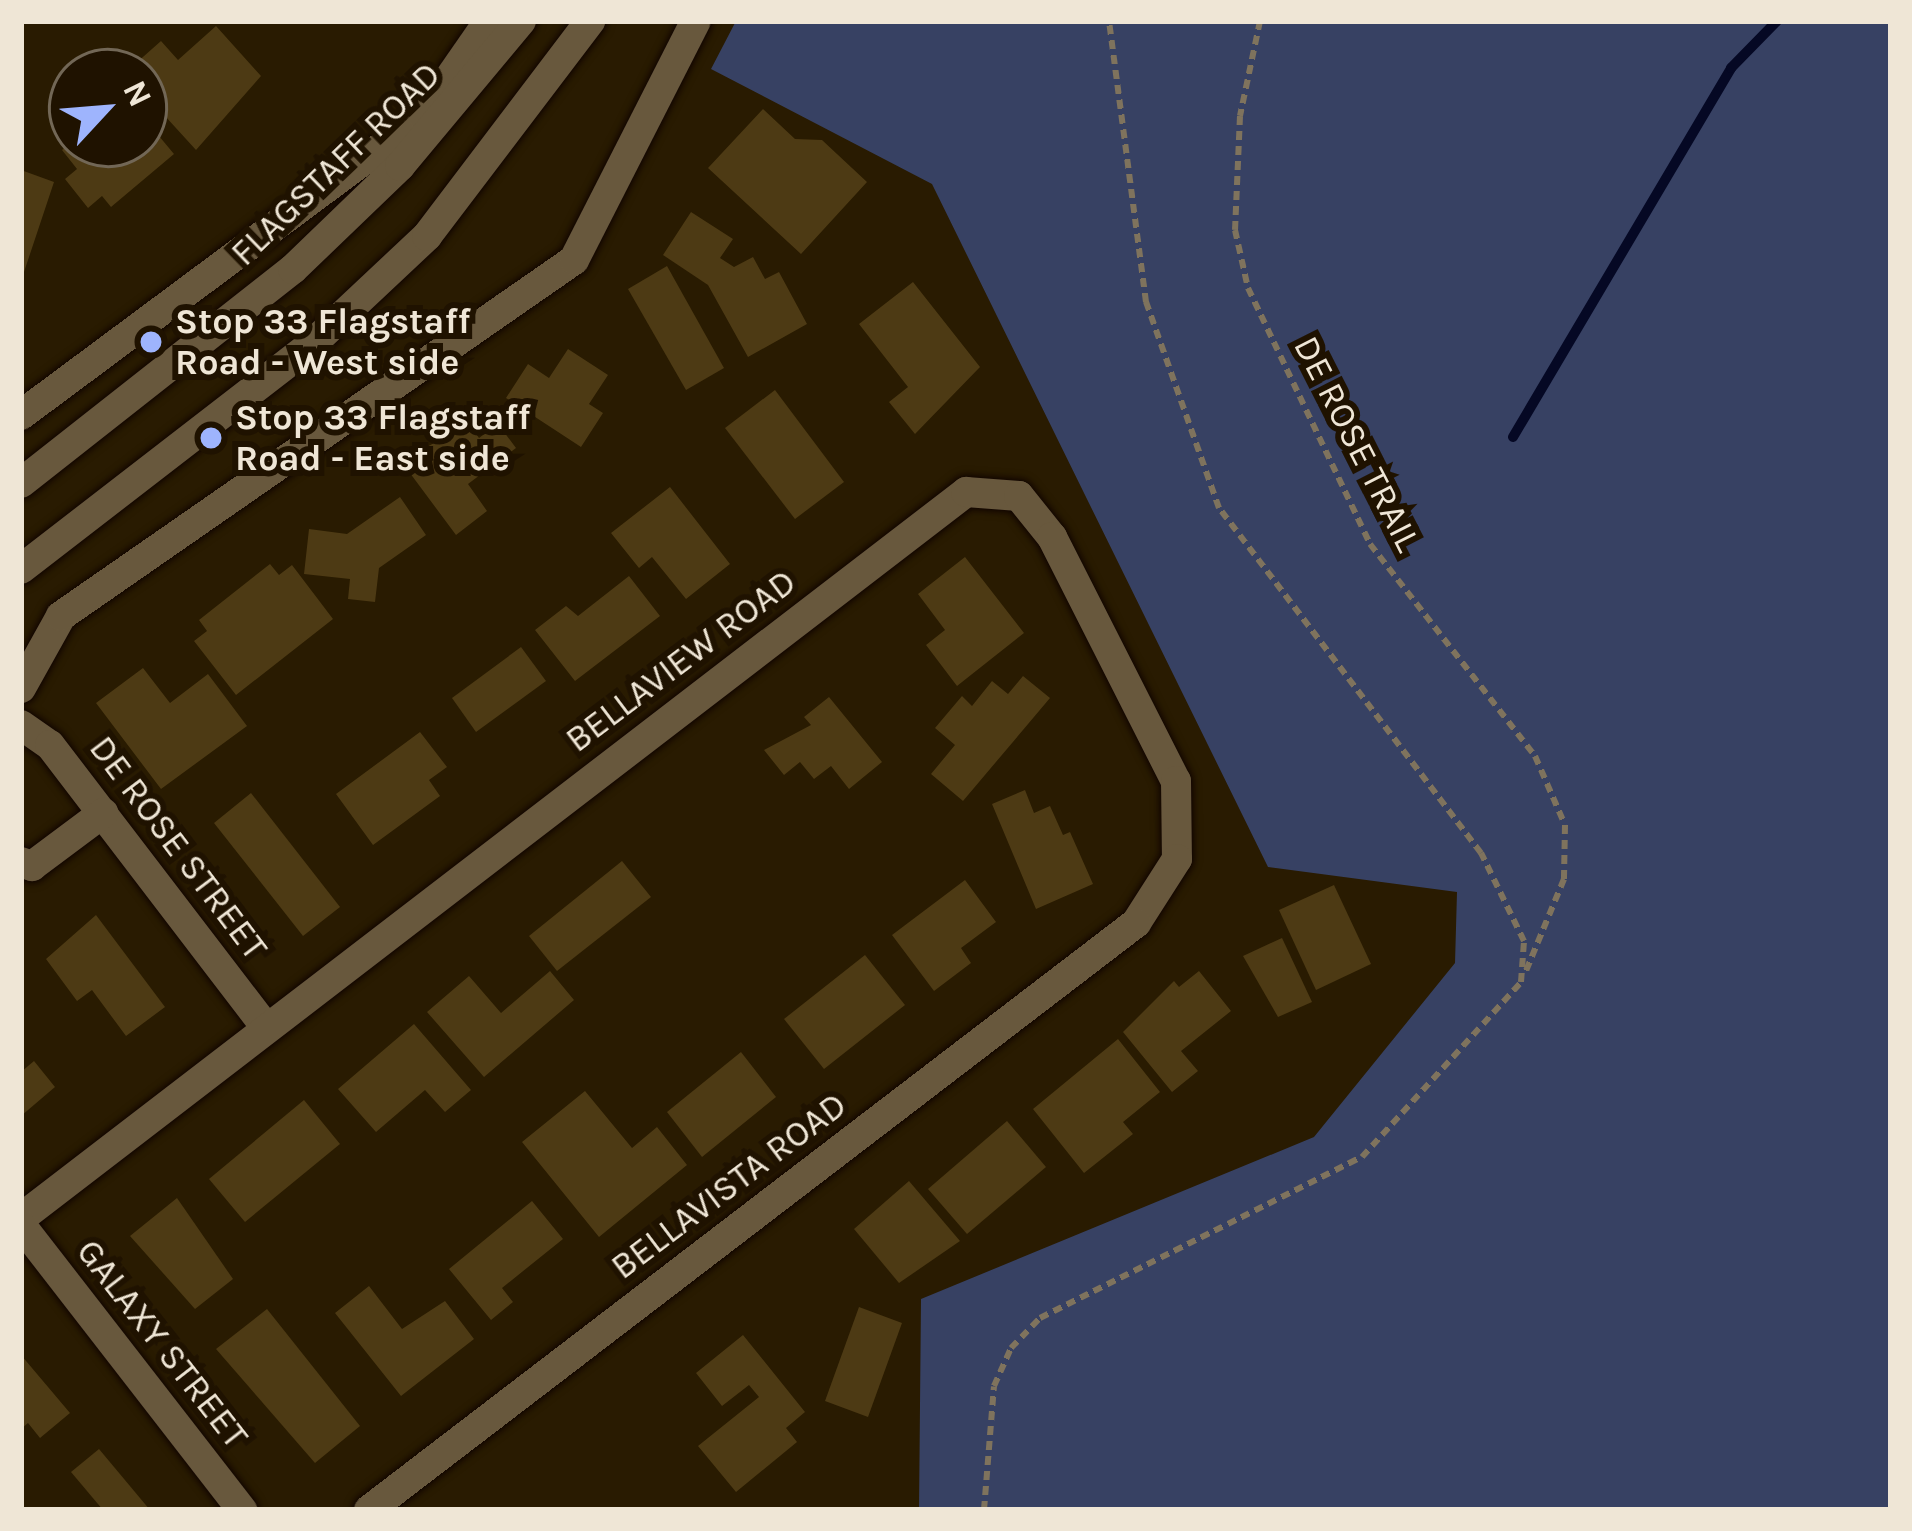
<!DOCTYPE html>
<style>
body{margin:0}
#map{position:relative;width:1912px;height:1531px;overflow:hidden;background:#291b01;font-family:Karla,sans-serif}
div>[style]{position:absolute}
.forest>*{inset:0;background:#374163}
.stream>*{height:10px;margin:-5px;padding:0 5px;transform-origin:5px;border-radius:5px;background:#050824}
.building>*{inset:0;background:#4d3a14}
.path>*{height:6px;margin-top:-3px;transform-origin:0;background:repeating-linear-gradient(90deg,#7f735d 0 9px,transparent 0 15px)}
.roads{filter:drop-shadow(0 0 3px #110500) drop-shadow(0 0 3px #110500)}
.minor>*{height:30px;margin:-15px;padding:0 15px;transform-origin:15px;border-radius:15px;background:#68583d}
.secondary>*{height:30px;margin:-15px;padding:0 15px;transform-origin:15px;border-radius:15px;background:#68583d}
.dots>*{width:33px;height:33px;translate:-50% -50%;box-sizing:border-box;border:6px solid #1f1200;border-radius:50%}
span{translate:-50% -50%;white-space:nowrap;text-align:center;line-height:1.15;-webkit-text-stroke:12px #1f1200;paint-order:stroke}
.street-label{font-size:36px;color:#efe6d6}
.poi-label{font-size:36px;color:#efe6d6;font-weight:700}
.left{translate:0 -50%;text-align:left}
.frame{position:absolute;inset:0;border:24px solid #efe6d6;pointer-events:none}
.north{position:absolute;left:48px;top:48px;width:120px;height:120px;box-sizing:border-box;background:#1f1200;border:3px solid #726756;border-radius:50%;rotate:64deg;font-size:33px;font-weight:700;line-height:48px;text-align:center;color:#efe6d6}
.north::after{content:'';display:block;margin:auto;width:42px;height:54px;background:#9eb4fd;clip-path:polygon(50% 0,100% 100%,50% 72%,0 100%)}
</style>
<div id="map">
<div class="forest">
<div style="clip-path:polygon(736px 21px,1891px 21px,1891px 1510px,919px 1510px,921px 1299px,1314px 1137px,1455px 963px,1457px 892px,1268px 867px,932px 184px,711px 69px)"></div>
</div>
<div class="stream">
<div style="left:1513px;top:437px;width:429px;rotate:-59.4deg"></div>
<div style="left:1731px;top:68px;width:66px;rotate:-45.6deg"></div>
</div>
<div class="building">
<div style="clip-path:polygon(216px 26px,261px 76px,196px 150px,144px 93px,144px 72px,126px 72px,161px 41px,178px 60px)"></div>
<div style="clip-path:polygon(763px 109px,795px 139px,822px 140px,867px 182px,801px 254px,708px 168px)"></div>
<div style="clip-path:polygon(144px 118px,174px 154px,111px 207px,102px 196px,88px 208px,65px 179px,77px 169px,62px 150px,72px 141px,144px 144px)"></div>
<div style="clip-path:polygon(21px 170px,54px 182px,22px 278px,21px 278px)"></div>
<div style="clip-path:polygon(691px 212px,733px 239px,720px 258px,734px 267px,753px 257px,765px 279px,779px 272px,807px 324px,748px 357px,708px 285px,663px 255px)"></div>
<div style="clip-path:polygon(667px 266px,724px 368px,686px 390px,628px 289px)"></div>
<div style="clip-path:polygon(913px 282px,980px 367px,915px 434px,889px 402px,908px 387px,859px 324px)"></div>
<div style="clip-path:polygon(568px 349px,608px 375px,589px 404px,603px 413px,581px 447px,506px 398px,528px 364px,549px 378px)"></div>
<div style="clip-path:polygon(775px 390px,844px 482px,795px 519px,725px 428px)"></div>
<div style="clip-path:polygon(469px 424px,479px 438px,498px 424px,516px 448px,468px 484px,487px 511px,456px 535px,401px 461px)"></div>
<div style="clip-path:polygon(670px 487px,730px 564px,686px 599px,652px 557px,639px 568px,611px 533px)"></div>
<div style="clip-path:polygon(400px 497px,426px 535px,379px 568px,375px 602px,348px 599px,350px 579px,304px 574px,309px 529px,347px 534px)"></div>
<div style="clip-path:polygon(965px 557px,1024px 633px,957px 686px,926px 645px,945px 630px,918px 594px)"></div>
<div style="clip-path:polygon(270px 564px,279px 575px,292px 565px,333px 619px,236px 695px,194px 641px,207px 631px,199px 620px)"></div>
<div style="clip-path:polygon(629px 576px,660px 616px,575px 681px,535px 630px,566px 606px,578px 616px)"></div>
<div style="clip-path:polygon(521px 647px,546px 681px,476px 732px,452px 698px)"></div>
<div style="clip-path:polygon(143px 668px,170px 703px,208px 674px,247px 726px,161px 789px,96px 703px)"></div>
<div style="clip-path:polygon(1023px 676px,1050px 698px,963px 801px,931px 774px,955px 745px,935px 728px,962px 696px,972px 706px,992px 681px,1008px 694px)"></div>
<div style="clip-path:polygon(829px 697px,882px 762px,849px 789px,831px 766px,814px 779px,800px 762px,784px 775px,764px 750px,811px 725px,804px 717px)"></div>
<div style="clip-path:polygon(420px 732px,447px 767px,429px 780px,440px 796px,373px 845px,336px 794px)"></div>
<div style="clip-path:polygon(1025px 790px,1034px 813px,1050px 806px,1063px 835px,1070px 832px,1093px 884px,1036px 909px,992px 804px)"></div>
<div style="clip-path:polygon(251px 793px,340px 907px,303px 936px,214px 823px)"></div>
<div style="clip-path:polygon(622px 861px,651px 897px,557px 971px,529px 936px)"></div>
<div style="clip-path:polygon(965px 880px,996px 922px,961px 948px,971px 963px,934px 991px,892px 935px)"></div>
<div style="clip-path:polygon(1334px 885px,1371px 964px,1316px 990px,1279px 910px)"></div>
<div style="clip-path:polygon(96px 915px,165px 1007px,126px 1036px,92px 990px,77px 1001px,46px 959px)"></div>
<div style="clip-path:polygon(1282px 938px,1312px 1002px,1278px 1017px,1243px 956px)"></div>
<div style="clip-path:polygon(865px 955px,905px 1005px,824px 1069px,784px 1019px)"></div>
<div style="clip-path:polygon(550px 971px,574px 1000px,484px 1077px,427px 1012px,469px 976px,501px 1013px)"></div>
<div style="clip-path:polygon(1199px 971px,1231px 1011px,1181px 1051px,1198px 1071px,1172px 1092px,1123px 1032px,1174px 981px,1179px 987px)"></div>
<div style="clip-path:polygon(414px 1024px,471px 1090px,445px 1112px,425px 1090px,376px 1132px,338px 1089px)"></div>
<div style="clip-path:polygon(1118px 1039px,1160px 1092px,1123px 1122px,1133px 1134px,1084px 1173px,1033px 1109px)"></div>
<div style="clip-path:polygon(741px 1052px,776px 1097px,702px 1157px,667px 1112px)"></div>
<div style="clip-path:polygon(34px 1061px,55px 1087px,21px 1116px,21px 1072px)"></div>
<div style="clip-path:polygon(585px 1091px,632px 1148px,657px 1127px,687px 1165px,599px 1237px,522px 1142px)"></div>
<div style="clip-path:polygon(304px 1100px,340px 1144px,245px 1222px,209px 1179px)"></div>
<div style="clip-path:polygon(1007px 1121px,1046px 1167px,967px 1234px,928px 1189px)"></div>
<div style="clip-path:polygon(909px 1181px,960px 1241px,899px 1283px,854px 1229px)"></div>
<div style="clip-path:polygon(177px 1198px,233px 1279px,195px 1309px,130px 1236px)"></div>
<div style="clip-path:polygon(532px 1201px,563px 1239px,502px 1288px,513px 1302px,491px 1320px,449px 1269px)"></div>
<div style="clip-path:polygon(369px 1286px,402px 1329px,445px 1301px,474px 1339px,401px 1396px,335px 1313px)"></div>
<div style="clip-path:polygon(859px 1307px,902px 1323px,868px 1417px,825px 1401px)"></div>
<div style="clip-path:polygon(267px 1309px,360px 1426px,315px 1463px,216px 1349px)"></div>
<div style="clip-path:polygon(743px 1335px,805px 1412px,786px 1428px,797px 1442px,736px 1492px,698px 1446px,759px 1397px,749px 1385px,722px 1406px,696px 1373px)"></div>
<div style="clip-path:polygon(21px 1355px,70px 1413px,40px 1438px,28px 1423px,21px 1429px)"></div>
<div style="clip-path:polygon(99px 1449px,150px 1510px,103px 1510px,71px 1472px)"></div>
</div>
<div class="path">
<div style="left:1260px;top:21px;width:97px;rotate:101.9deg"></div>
<div style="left:1240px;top:116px;width:114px;rotate:92.5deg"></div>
<div style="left:1235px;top:230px;width:59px;rotate:77.4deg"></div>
<div style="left:1248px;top:288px;width:284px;rotate:64.5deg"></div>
<div style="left:1370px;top:544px;width:269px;rotate:52.1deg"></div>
<div style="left:1535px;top:756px;width:75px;rotate:66.5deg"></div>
<div style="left:1565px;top:825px;width:54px;rotate:91.1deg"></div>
<div style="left:1564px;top:879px;width:102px;rotate:112.5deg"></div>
<div style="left:984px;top:1510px;width:124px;rotate:-85.4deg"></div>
<div style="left:994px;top:1386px;width:42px;rotate:-65.9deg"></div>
<div style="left:1011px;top:1348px;width:42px;rotate:-46deg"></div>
<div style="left:1040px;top:1318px;width:360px;rotate:-26.6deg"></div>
<div style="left:1362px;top:1157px;width:236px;rotate:-47.7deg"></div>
<div style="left:1521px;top:982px;width:41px;rotate:-85.8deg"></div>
<div style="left:1524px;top:941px;width:98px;rotate:-116deg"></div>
<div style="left:1481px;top:853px;width:433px;rotate:-127.2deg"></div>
<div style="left:1219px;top:508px;width:219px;rotate:-109.5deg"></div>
<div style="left:1146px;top:302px;width:283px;rotate:-97.5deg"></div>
</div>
<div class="roads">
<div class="minor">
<div style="left:21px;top:415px;width:501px;rotate:-36.64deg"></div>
<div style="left:423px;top:116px;width:116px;rotate:-55.2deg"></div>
<div style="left:21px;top:688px;width:82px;rotate:-60.9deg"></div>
<div style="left:61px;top:616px;width:624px;rotate:-34.76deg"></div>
<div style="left:574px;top:260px;width:268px;rotate:-63deg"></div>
<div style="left:21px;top:725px;width:35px;rotate:35deg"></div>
<div style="left:50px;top:745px;width:354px;rotate:52.6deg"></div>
<div style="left:21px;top:862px;width:12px;rotate:20deg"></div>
<div style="left:32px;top:866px;width:89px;rotate:-36.7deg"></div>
<div style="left:21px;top:1218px;width:1192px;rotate:-37.53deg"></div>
<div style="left:966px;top:492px;width:53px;rotate:4.3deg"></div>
<div style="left:1019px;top:496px;width:53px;rotate:51.2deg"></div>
<div style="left:1052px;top:537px;width:274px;rotate:63.1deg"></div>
<div style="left:1176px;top:781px;width:78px;rotate:89.3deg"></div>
<div style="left:1177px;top:859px;width:76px;rotate:122.6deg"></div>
<div style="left:1136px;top:923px;width:966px;rotate:142.57deg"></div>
<div style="left:21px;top:1225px;width:361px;rotate:52.2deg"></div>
</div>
<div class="secondary">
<div style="left:21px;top:483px;width:346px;rotate:-38.2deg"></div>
<div style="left:293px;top:269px;width:149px;rotate:-43.9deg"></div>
<div style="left:400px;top:166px;width:189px;rotate:-50.2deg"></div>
<div style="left:21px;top:569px;width:365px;rotate:-37.7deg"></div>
<div style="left:310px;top:346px;width:161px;rotate:-43.2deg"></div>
<div style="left:427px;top:236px;width:270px;rotate:-52.8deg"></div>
</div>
</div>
<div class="dots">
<div style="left:151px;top:342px;background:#9eb4fd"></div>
<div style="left:211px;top:438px;background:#9eb4fd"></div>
</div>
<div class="street-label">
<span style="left:336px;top:164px;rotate:-44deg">FLAGSTAFF ROAD</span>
<span style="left:1357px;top:444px;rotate:63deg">DE ROSE TRAIL</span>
<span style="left:681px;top:661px;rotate:-37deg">BELLAVIEW ROAD</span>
<span style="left:178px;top:848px;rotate:53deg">DE ROSE STREET</span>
<span style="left:729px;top:1186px;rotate:-37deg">BELLAVISTA ROAD</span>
<span style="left:162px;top:1344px;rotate:52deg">GALAXY STREET</span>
</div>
<div class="poi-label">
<span class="left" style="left:175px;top:342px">Stop 33 Flagstaff<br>Road - West side</span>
<span class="left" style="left:235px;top:438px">Stop 33 Flagstaff<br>Road - East side</span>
</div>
<div class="frame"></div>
<div class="north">N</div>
</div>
